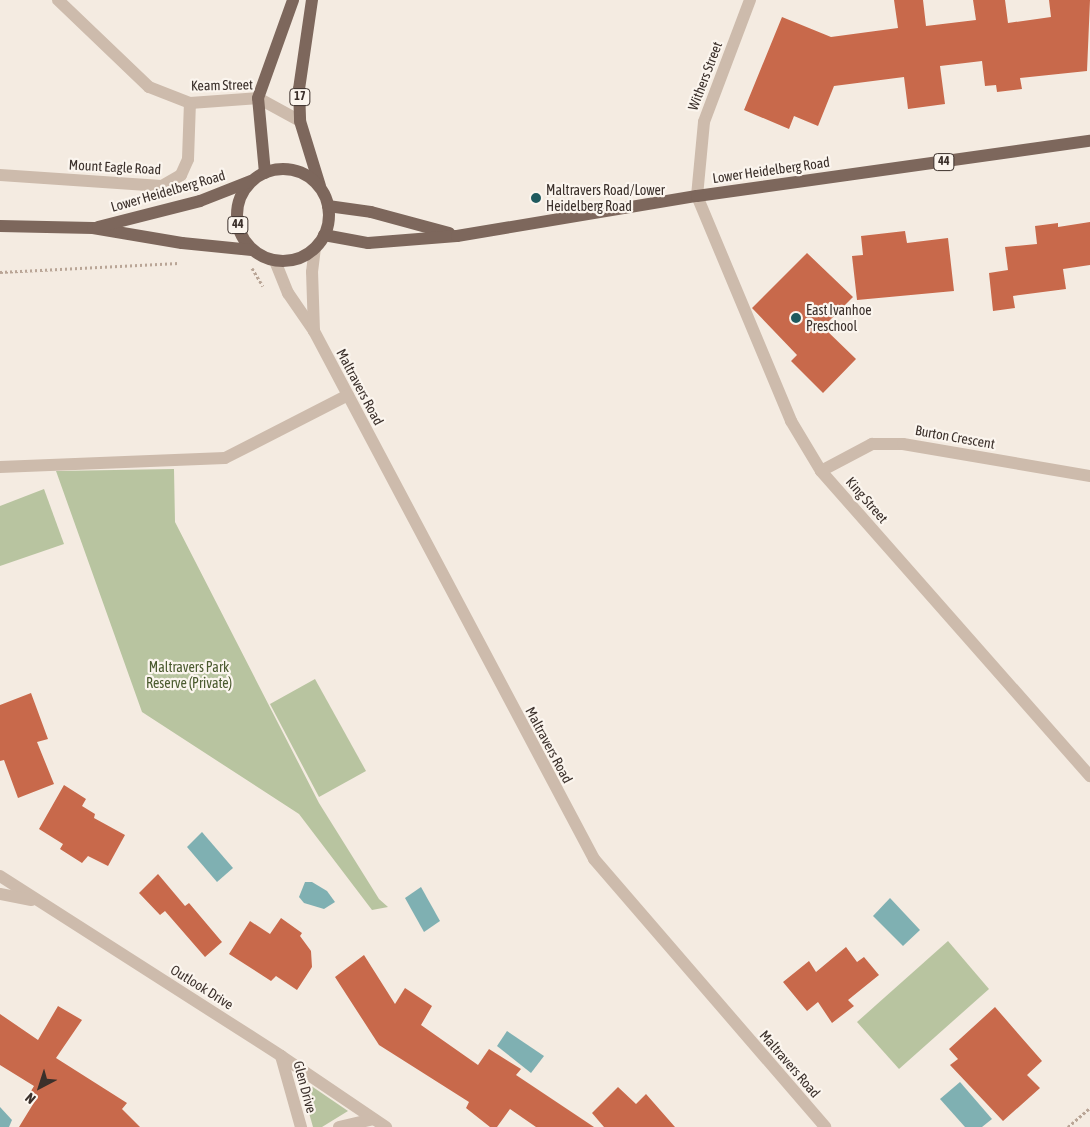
<!DOCTYPE html>
<style>
body{margin:0}
#map{position:relative;width:1090px;height:1127px;overflow:hidden;background:#f4ebe1;font-family:"Asap Condensed",sans-serif}
div>[style]{position:absolute}
.green>*{inset:0;background:#b8c4a0}
.water>*{inset:0;background:#7fb0b2}
.building>*{inset:0;background:#c8694b}
.path>*{height:3px;margin-top:-1.5px;transform-origin:0;background:repeating-linear-gradient(90deg,#b9a596 0 2.5px,transparent 0 5px)}
.minor>*{height:12px;margin:-6px;padding:0 6px;transform-origin:6px;border-radius:6px;background:#cdbbac}
.major>*{height:12px;margin:-6px;padding:0 6px;transform-origin:6px;border-radius:6px;background:#7d675c}
.major>.ring{margin:-6px;padding:0;box-sizing:content-box;background:none;border:12px solid #7d675c;border-radius:50%}
.dots>*{width:14px;height:14px;translate:-50% -50%;box-sizing:border-box;border:2px solid #fbf5ee;border-radius:50%}
span{translate:-50% -50%;white-space:nowrap;text-align:center;line-height:1.15;-webkit-text-stroke:4.5px #fbf5ee;paint-order:stroke}
.shield-label span{padding:1px 4px;background:#fbf5ee;border:1px solid;border-radius:4px;-webkit-text-stroke-width:0}
.shield-label{font-size:12px;color:#3b302b;font-weight:700}
.street-label{font-size:14px;color:#3b302b}
.poi-label{font-size:14px;color:#3b302b}
.left{translate:0 -50%;text-align:left}
.park-label{font-size:14px;color:#4a5a2e}
.north{position:absolute;left:15px;top:1062px;width:50px;height:50px;-webkit-text-stroke:4px #fbf5ee;paint-order:stroke;rotate:220deg;font-size:14px;font-weight:700;line-height:20px;text-align:center;color:#3b302b}
.north::after{content:'';display:block;margin:auto;width:18px;height:22px;background:#3b302b;clip-path:polygon(50% 0,100% 100%,50% 72%,0 100%)}
</style>
<div id="map">
<div class="green">
<div style="clip-path:polygon(174px 469px,175px 522px,319px 803px,379px 899px,388px 907px,372px 910px,299px 814px,142px 712px,56px 471px)"></div>
<div style="clip-path:polygon(44px 489px,64px 544px,0 566px,0 506px)"></div>
<div style="clip-path:polygon(315px 679px,366px 771px,319px 797px,270px 704px)"></div>
<div style="clip-path:polygon(948px 941px,989px 989px,899px 1069px,857px 1022px)"></div>
<div style="clip-path:polygon(304px 1081px,348px 1111px,322px 1127px,313px 1127px,301px 1085px)"></div>
</div>
<div class="water">
<div style="clip-path:polygon(202px 832px,233px 868px,217px 882px,187px 847px)"></div>
<div style="clip-path:polygon(305px 882px,312px 882px,327px 891px,335px 902px,324px 909px,304px 903px,299px 897px)"></div>
<div style="clip-path:polygon(421px 887px,440px 921px,424px 932px,405px 898px)"></div>
<div style="clip-path:polygon(890px 898px,920px 930px,903px 946px,873px 916px)"></div>
<div style="clip-path:polygon(507px 1031px,544px 1056px,531px 1073px,497px 1046px)"></div>
<div style="clip-path:polygon(960px 1082px,992px 1119px,982px 1127px,965px 1127px,940px 1099px)"></div>
<div style="clip-path:polygon(0 1107px,12px 1120px,9px 1127px,0 1127px)"></div>
</div>
<div class="building">
<div style="clip-path:polygon(894px 0,923px 0,926px 26px,976px 20px,973px 0,1005px 0,1008px 23px,1051px 17px,1049px 0,1090px 0,1087px 71px,1020px 78px,1022px 89px,997px 92px,996px 85px,985px 86px,982px 61px,940px 66px,945px 104px,908px 109px,904px 77px,834px 86px,818px 126px,794px 116px,789px 129px,744px 110px,782px 17px,831px 37px,898px 28px)"></div>
<div style="clip-path:polygon(1090px 222px,1090px 265px,1063px 269px,1066px 289px,1013px 296px,1015px 308px,993px 311px,989px 273px,1008px 270px,1005px 247px,1037px 244px,1035px 226px,1058px 223px,1058px 227px)"></div>
<div style="clip-path:polygon(905px 231px,907px 243px,948px 238px,954px 291px,857px 300px,852px 256px,863px 255px,861px 236px)"></div>
<div style="clip-path:polygon(807px 253px,853px 297px,823px 327px,856px 359px,823px 393px,791px 361px,797px 355px,752px 308px)"></div>
<div style="clip-path:polygon(31px 693px,48px 739px,37px 742px,54px 784px,18px 798px,4px 760px,0 761px,0 705px)"></div>
<div style="clip-path:polygon(64px 785px,86px 799px,82px 806px,95px 814px,94px 818px,125px 835px,108px 866px,88px 856px,82px 863px,60px 849px,63px 844px,39px 829px)"></div>
<div style="clip-path:polygon(158px 874px,185px 906px,189px 903px,222px 942px,205px 957px,165px 911px,160px 915px,139px 893px)"></div>
<div style="clip-path:polygon(281px 918px,302px 933px,300px 936px,311px 951px,312px 967px,297px 990px,276px 976px,271px 981px,229px 954px,250px 921px,270px 934px)"></div>
<div style="clip-path:polygon(846px 947px,857px 962px,864px 957px,879px 975px,848px 1000px,854px 1006px,832px 1023px,818px 1002px,807px 1011px,783px 982px,809px 961px,816px 972px)"></div>
<div style="clip-path:polygon(364px 955px,395px 1004px,405px 988px,432px 1006px,421px 1025px,478px 1065px,489px 1049px,521px 1069px,516px 1075px,594px 1127px,536px 1127px,510px 1109px,497px 1127px,490px 1127px,466px 1108px,469px 1102px,379px 1045px,335px 977px)"></div>
<div style="clip-path:polygon(58px 1006px,82px 1020px,56px 1058px,127px 1103px,122px 1109px,140px 1127px,19px 1127px,38px 1096px,31px 1091px,34px 1086px,0 1065px,0 1014px,38px 1040px)"></div>
<div style="clip-path:polygon(995px 1007px,1042px 1061px,1027px 1075px,1040px 1088px,1003px 1121px,950px 1065px,958px 1059px,949px 1049px)"></div>
<div style="clip-path:polygon(618px 1087px,636px 1104px,646px 1094px,675px 1127px,604px 1127px,592px 1113px)"></div>
</div>
<div class="path">
<div style="left:252px;top:268px;width:21px;rotate:59deg"></div>
<div style="left:0;top:272px;width:179px;rotate:-2.9deg"></div>
<div style="left:1068px;top:1127px;width:29px;rotate:-41deg"></div>
</div>
<div class="minor">
<div style="left:58px;top:0;width:126px;rotate:43.7deg"></div>
<div style="left:149px;top:87px;width:44px;rotate:21.3deg"></div>
<div style="left:190px;top:103px;width:68px;rotate:-4.2deg"></div>
<div style="left:258px;top:98px;width:48px;rotate:28.7deg"></div>
<div style="left:750px;top:0;width:130px;rotate:110.7deg"></div>
<div style="left:704px;top:122px;width:74px;rotate:95.4deg"></div>
<div style="left:697px;top:196px;width:244px;rotate:67.3deg"></div>
<div style="left:791px;top:421px;width:58px;rotate:59deg"></div>
<div style="left:821px;top:471px;width:407px;rotate:48.6deg"></div>
<div style="left:0;top:175px;width:162px;rotate:3.9deg"></div>
<div style="left:162px;top:186px;width:22px;rotate:-30deg"></div>
<div style="left:181px;top:175px;width:17px;rotate:-66deg"></div>
<div style="left:188px;top:159px;width:56px;rotate:-88deg"></div>
<div style="left:275px;top:261px;width:35px;rotate:68deg"></div>
<div style="left:288px;top:293px;width:46px;rotate:55.6deg"></div>
<div style="left:314px;top:331px;width:598px;rotate:62.06deg"></div>
<div style="left:594px;top:859px;width:354px;rotate:49.2deg"></div>
<div style="left:314px;top:331px;width:59px;rotate:-91.9deg"></div>
<div style="left:312px;top:272px;width:24px;rotate:-83deg"></div>
<div style="left:0;top:467px;width:225px;rotate:-2.3deg"></div>
<div style="left:225px;top:458px;width:138px;rotate:-27.1deg"></div>
<div style="left:821px;top:471px;width:58px;rotate:-27.9deg"></div>
<div style="left:872px;top:444px;width:31px"></div>
<div style="left:903px;top:444px;width:190px;rotate:9.7deg"></div>
<div style="left:0;top:876px;width:334px;rotate:32.6deg"></div>
<div style="left:281px;top:1056px;width:127px;rotate:34.1deg"></div>
<div style="left:0;top:894px;width:32px;rotate:11deg"></div>
<div style="left:281px;top:1056px;width:74px;rotate:74.3deg"></div>
<div style="left:339px;top:1127px;width:35px;rotate:-13deg"></div>
</div>
<div class="major">
<div style="left:312px;top:0;width:90px;rotate:98.3deg"></div>
<div style="left:299px;top:89px;width:32px;rotate:88deg"></div>
<div style="left:300px;top:121px;width:68px;rotate:72.9deg"></div>
<div class="ring" style="left:237px;top:169px;width:80px;height:80px"></div>
<div style="left:265px;top:173px;width:75px;rotate:-95.3deg"></div>
<div style="left:258px;top:98px;width:104px;rotate:-70.3deg"></div>
<div style="left:328px;top:206px;width:43px;rotate:7.9deg"></div>
<div style="left:371px;top:212px;width:81px;rotate:15.1deg"></div>
<div style="left:0;top:226px;width:93px;rotate:1.2deg"></div>
<div style="left:93px;top:228px;width:90px;rotate:9.6deg"></div>
<div style="left:182px;top:243px;width:70px;rotate:5.7deg"></div>
<div style="left:98px;top:227px;width:105px;rotate:-14.3deg"></div>
<div style="left:200px;top:201px;width:55px;rotate:-21.4deg"></div>
<div style="left:324px;top:235px;width:45px;rotate:10.3deg"></div>
<div style="left:368px;top:243px;width:89px;rotate:-4.5deg"></div>
<div style="left:457px;top:236px;width:243px;rotate:-9.5deg"></div>
<div style="left:697px;top:196px;width:397px;rotate:-8deg"></div>
</div>
<div class="dots">
<div style="left:536px;top:198px;background:#1f5a5e"></div>
<div style="left:796px;top:318px;background:#1f5a5e"></div>
</div>
<div class="shield-label">
<span style="left:300px;top:97px">17</span>
<span style="left:944px;top:162px">44</span>
<span style="left:238px;top:225px">44</span>
</div>
<div class="street-label">
<span style="left:705px;top:76px;rotate:-69deg">Withers Street</span>
<span style="left:222px;top:85px;rotate:-1deg">Keam Street</span>
<span style="left:115px;top:167px;rotate:3deg">Mount Eagle Road</span>
<span style="left:771px;top:170px;rotate:-8deg">Lower Heidelberg Road</span>
<span style="left:168px;top:191px;rotate:-16deg">Lower Heidelberg Road</span>
<span style="left:360px;top:387px;rotate:62deg">Maltravers Road</span>
<span style="left:955px;top:437px;rotate:10deg">Burton Crescent</span>
<span style="left:867px;top:500px;rotate:49deg">King Street</span>
<span style="left:549px;top:745px;rotate:62deg">Maltravers Road</span>
<span style="left:202px;top:987px;rotate:32deg">Outlook Drive</span>
<span style="left:790px;top:1064px;rotate:49deg">Maltravers Road</span>
<span style="left:305px;top:1087px;rotate:75deg">Glen Drive</span>
</div>
<div class="poi-label">
<span class="left" style="left:546px;top:198px">Maltravers Road/Lower<br>Heidelberg Road</span>
<span class="left" style="left:806px;top:318px">East Ivanhoe<br>Preschool</span>
</div>
<div class="park-label">
<span style="left:189px;top:675px">Maltravers Park<br>Reserve (Private)</span>
</div>
<div class="north">N</div>
</div>
